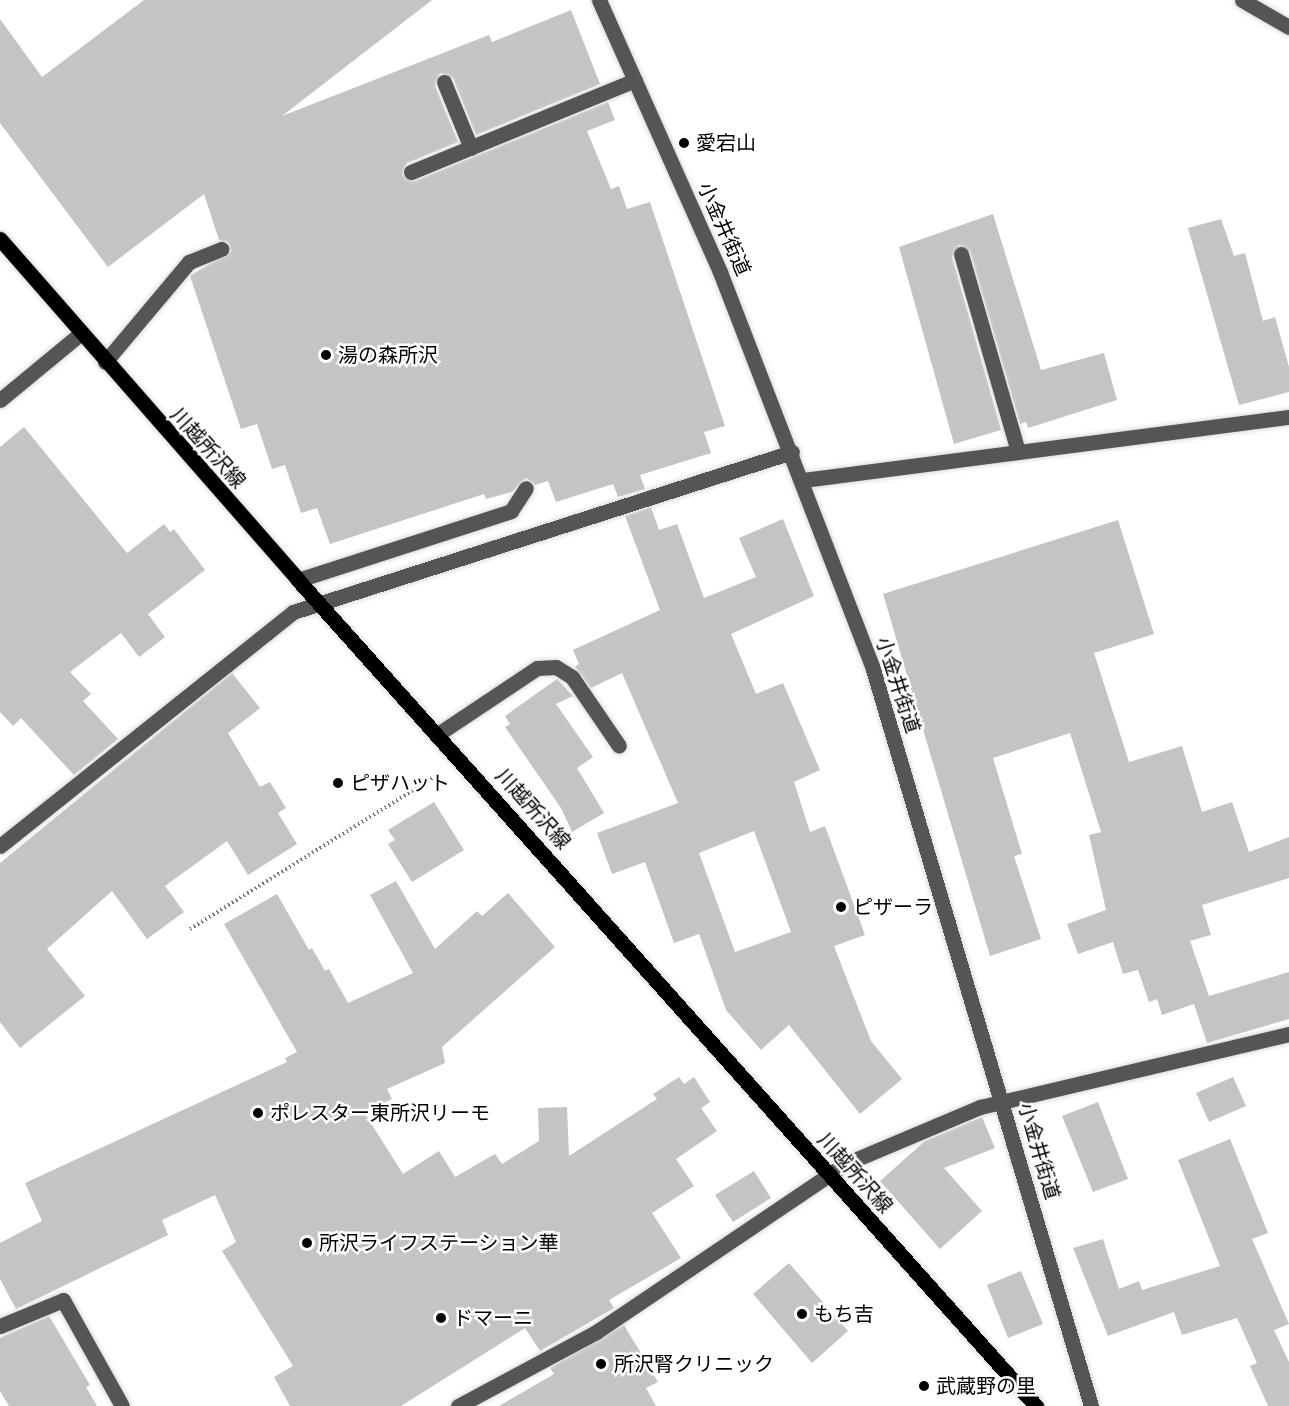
<!DOCTYPE html>
<meta charset="utf-8">
<style>
body{margin:0}
#map{position:relative;width:1289px;height:1406px;overflow:hidden;background:#fff;font-family:Montserrat,"Noto Sans JP",sans-serif}
div>[style]{position:absolute}
.building>*{inset:0;background:#c4c4c4}
.path>*{height:4px;margin-top:-2px;transform-origin:0;background:repeating-linear-gradient(90deg,#777 0 1.5px,transparent 0 4.5px)}
.roads{filter:drop-shadow(0 0 2px #dbdbdb) drop-shadow(0 0 2px #dbdbdb)}
.minor>*{height:15px;margin:-7.5px;padding:0 7.5px;transform-origin:7.5px;border-radius:7.5px;background:#555}
.major>*{height:15px;margin:-7.5px;padding:0 7.5px;transform-origin:7.5px;border-radius:7.5px;background:#000}
.dots>*{width:16px;height:16px;translate:-50% -50%;box-sizing:border-box;border:3px solid #fff;border-radius:50%}
span{translate:-50% -50%;white-space:nowrap;text-align:center;line-height:1.15;-webkit-text-stroke:5px #fff;paint-order:stroke}
.poi-label{font-size:20px;color:#000}
.left{translate:0 -50%;text-align:left}
.street-label{font-size:20px;color:#000}
</style>
<div id="map">
<div class="building">
<div style="clip-path:polygon(144px 0,432px 0,282px 116px,489px 35px,492px 42px,571px 10px,600px 84px,476px 135px,453px 78px,440px 73px,435px 86px,458px 142px,407px 163px,402px 175px,415px 181px,608px 102px,615px 120px,587px 131px,611px 189px,619px 186px,627px 209px,650px 202px,725px 426px,704px 432px,711px 453px,640px 475px,645px 489px,618px 497px,613px 484px,556px 502px,548px 481px,535px 485px,526px 478px,512px 492px,486px 499px,484px 494px,330px 544px,317px 508px,301px 513px,285px 465px,272px 469px,257px 424px,241px 429px,190px 276px,231px 251px,228px 242px,219px 240px,204px 194px,108px 267px,0 123px,0 19px,42px 77px)"></div>
<div style="clip-path:polygon(993px 214px,1041px 370px,1104px 353px,1117px 400px,1028px 428px,1026px 422px,1020px 424px,970px 251px,959px 245px,952px 257px,1001px 430px,954px 444px,899px 247px)"></div>
<div style="clip-path:polygon(1221px 219px,1234px 256px,1245px 253px,1263px 321px,1275px 317px,1289px 367px,1289px 392px,1239px 405px,1188px 228px)"></div>
<div style="clip-path:polygon(24px 427px,127px 553px,164px 524px,170px 532px,174px 529px,205px 570px,148px 614px,165px 637px,139px 657px,121px 633px,70px 672px,91px 694px,83px 701px,118px 739px,74px 775px,21px 718px,13px 726px,0 712px,0 447px)"></div>
<div style="clip-path:polygon(evenodd,651px 507px,659px 530px,677px 524px,704px 598px,756px 577px,739px 538px,783px 519px,814px 596px,731px 634px,756px 694px,783px 683px,820px 770px,794px 782px,810px 832px,825px 826px,865px 935px,834px 946px,871px 1041px,902px 1079px,860px 1114px,789px 1025px,761px 1050px,726px 1010px,699px 934px,674px 943px,645px 862px,612px 874px,597px 833px,678px 803px,622px 673px,591px 688px,575px 667px,579px 664px,573px 650px,660px 610px,625px 516px,651px 507px,754px 831px,791px 932px,735px 952px,699px 853px,754px 831px)"></div>
<div style="clip-path:polygon(1118px 520px,1154px 634px,1094px 653px,1129px 762px,1182px 746px,1202px 812px,1232px 802px,1249px 852px,1289px 837px,1289px 878px,1202px 905px,1211px 935px,1190px 941px,1209px 996px,1289px 972px,1289px 1019px,1207px 1043px,1194px 1004px,1162px 1015px,1157px 999px,1149px 1002px,1138px 970px,1123px 974px,1113px 942px,1078px 954px,1067px 924px,1106px 910px,1089px 835px,1101px 832px,1070px 733px,993px 758px,1022px 854px,1014px 856px,1041px 939px,990px 956px,883px 594px)"></div>
<div style="clip-path:polygon(232px 673px,260px 708px,228px 733px,260px 787px,270px 782px,286px 808px,278px 813px,297px 844px,248px 875px,227px 841px,165px 886px,184px 912px,147px 939px,112px 891px,47px 949px,85px 996px,20px 1048px,0 1022px,0 863px)"></div>
<div style="clip-path:polygon(557px 679px,573px 696px,556px 704px,593px 757px,577px 768px,604px 813px,572px 832px,561px 808px,505px 727px,510px 724px,505px 716px)"></div>
<div style="clip-path:polygon(434px 802px,464px 850px,412px 882px,388px 844px,395px 840px,388px 830px)"></div>
<div style="clip-path:polygon(396px 881px,435px 949px,477px 911px,482px 916px,508px 893px,555px 947px,442px 1047px,445px 1063px,387px 1089px,392px 1099px,364px 1112px,403px 1174px,439px 1151px,455px 1177px,495px 1154px,502px 1164px,539px 1141px,538px 1108px,567px 1107px,569px 1156px,657px 1099px,653px 1094px,679px 1077px,684px 1084px,694px 1077px,710px 1102px,701px 1108px,717px 1131px,676px 1159px,694px 1186px,652px 1213px,681px 1258px,609px 1300px,614px 1308px,540px 1351px,525px 1328px,401px 1406px,290px 1406px,274px 1377px,293px 1366px,222px 1251px,236px 1242px,215px 1195px,162px 1220px,168px 1235px,16px 1309px,0 1279px,0 1243px,42px 1221px,25px 1183px,287px 1062px,285px 1058px,297px 1052px,224px 924px,277px 894px,309px 950px,312px 948px,325px 971px,329px 969px,348px 1003px,413px 973px,370px 895px)"></div>
<div style="clip-path:polygon(1233px 1077px,1246px 1106px,1209px 1122px,1196px 1093px)"></div>
<div style="clip-path:polygon(1098px 1102px,1128px 1179px,1093px 1192px,1062px 1116px)"></div>
<div style="clip-path:polygon(982px 1117px,995px 1148px,944px 1168px,982px 1211px,940px 1249px,880px 1181px,925px 1141px)"></div>
<div style="clip-path:polygon(1230px 1139px,1268px 1233px,1252px 1239px,1289px 1324px,1274px 1330px,1289px 1362px,1289px 1406px,1268px 1406px,1250px 1366px,1257px 1363px,1237px 1318px,1182px 1335px,1174px 1312px,1108px 1336px,1073px 1248px,1103px 1239px,1119px 1289px,1139px 1281px,1142px 1290px,1220px 1266px,1178px 1160px)"></div>
<div style="clip-path:polygon(754px 1171px,771px 1198px,733px 1222px,715px 1195px)"></div>
<div style="clip-path:polygon(789px 1263px,848px 1331px,812px 1363px,753px 1294px)"></div>
<div style="clip-path:polygon(1021px 1271px,1043px 1324px,1008px 1338px,987px 1285px)"></div>
<div style="clip-path:polygon(49px 1316px,90px 1385px,86px 1387px,97px 1406px,9px 1406px,0 1391px,0 1338px)"></div>
<div style="clip-path:polygon(624px 1325px,658px 1382px,646px 1388px,656px 1406px,499px 1406px,554px 1374px,550px 1368px)"></div>
</div>
<div class="path">
<div style="left:190px;top:929px;width:293px;rotate:-31.9deg"></div>
</div>
<div class="roads">
<div class="minor">
<div style="left:599px;top:0;width:298px;rotate:66deg"></div>
<div style="left:720px;top:272px;width:422px;rotate:68.9deg"></div>
<div style="left:872px;top:666px;width:772px;rotate:73.51deg"></div>
<div style="left:1242px;top:0;width:54px;rotate:29.9deg"></div>
<div style="left:444px;top:82px;width:71px;rotate:67.8deg"></div>
<div style="left:411px;top:172px;width:242px;rotate:-22.3deg"></div>
<div style="left:961px;top:254px;width:206px;rotate:73.9deg"></div>
<div style="left:105px;top:362px;width:131px;rotate:-50deg"></div>
<div style="left:189px;top:262px;width:35px;rotate:-22deg"></div>
<div style="left:0;top:400px;width:104px;rotate:-39.5deg"></div>
<div style="left:803px;top:480px;width:490px;rotate:-7.4deg"></div>
<div style="left:298px;top:580px;width:224px;rotate:-17.9deg"></div>
<div style="left:511px;top:511px;width:27px;rotate:-57deg"></div>
<div style="left:438px;top:734px;width:119px;rotate:-33.7deg"></div>
<div style="left:537px;top:668px;width:19px;rotate:-3deg"></div>
<div style="left:556px;top:667px;width:19px;rotate:32deg"></div>
<div style="left:572px;top:677px;width:83px;rotate:55.7deg"></div>
<div style="left:0;top:846px;width:375px;rotate:-38.6deg"></div>
<div style="left:293px;top:612px;width:524px;rotate:-17.78deg"></div>
<div style="left:0;top:1326px;width:68px;rotate:-22.4deg"></div>
<div style="left:63px;top:1300px;width:121px;rotate:60.9deg"></div>
<div style="left:458px;top:1406px;width:157px;rotate:-28.2deg"></div>
<div style="left:596px;top:1332px;width:300px;rotate:-34deg"></div>
<div style="left:845px;top:1164px;width:147px;rotate:-22.9deg"></div>
<div style="left:980px;top:1107px;width:318px;rotate:-13.3deg"></div>
</div>
<div class="major">
<div style="left:0;top:239px;width:453px;rotate:48.8deg"></div>
<div style="left:298px;top:580px;width:1108px;rotate:48.22deg"></div>
</div>
</div>
<div class="dots">
<div style="left:684px;top:143px;background:#000"></div>
<div style="left:326px;top:355px;background:#000"></div>
<div style="left:338px;top:783px;background:#000"></div>
<div style="left:841px;top:907px;background:#000"></div>
<div style="left:258px;top:1113px;background:#000"></div>
<div style="left:307px;top:1243px;background:#000"></div>
<div style="left:802px;top:1314px;background:#000"></div>
<div style="left:441px;top:1318px;background:#000"></div>
<div style="left:601px;top:1364px;background:#000"></div>
<div style="left:924px;top:1386px;background:#000"></div>
</div>
<div class="poi-label">
<span class="left" style="left:696px;top:143px">愛宕山</span>
<span class="left" style="left:338px;top:355px">湯の森所沢</span>
<span class="left" style="left:350px;top:783px">ピザハット</span>
<span class="left" style="left:853px;top:907px">ピザーラ</span>
<span class="left" style="left:270px;top:1113px">ポレスター東所沢リーモ</span>
<span class="left" style="left:319px;top:1243px">所沢ライフステーション華</span>
<span class="left" style="left:814px;top:1314px">もち吉</span>
<span class="left" style="left:453px;top:1318px">ドマーニ</span>
<span class="left" style="left:614px;top:1364px">所沢腎クリニック</span>
<span class="left" style="left:936px;top:1386px">武蔵野の里</span>
</div>
<div class="street-label">
<span style="left:724px;top:229px;rotate:66deg">小金井街道</span>
<span style="left:208px;top:448px;rotate:48deg">川越所沢線</span>
<span style="left:898px;top:685px;rotate:72deg">小金井街道</span>
<span style="left:533px;top:809px;rotate:48deg">川越所沢線</span>
<span style="left:1039px;top:1151px;rotate:74deg">小金井街道</span>
<span style="left:855px;top:1173px;rotate:48deg">川越所沢線</span>
</div>
</div>
